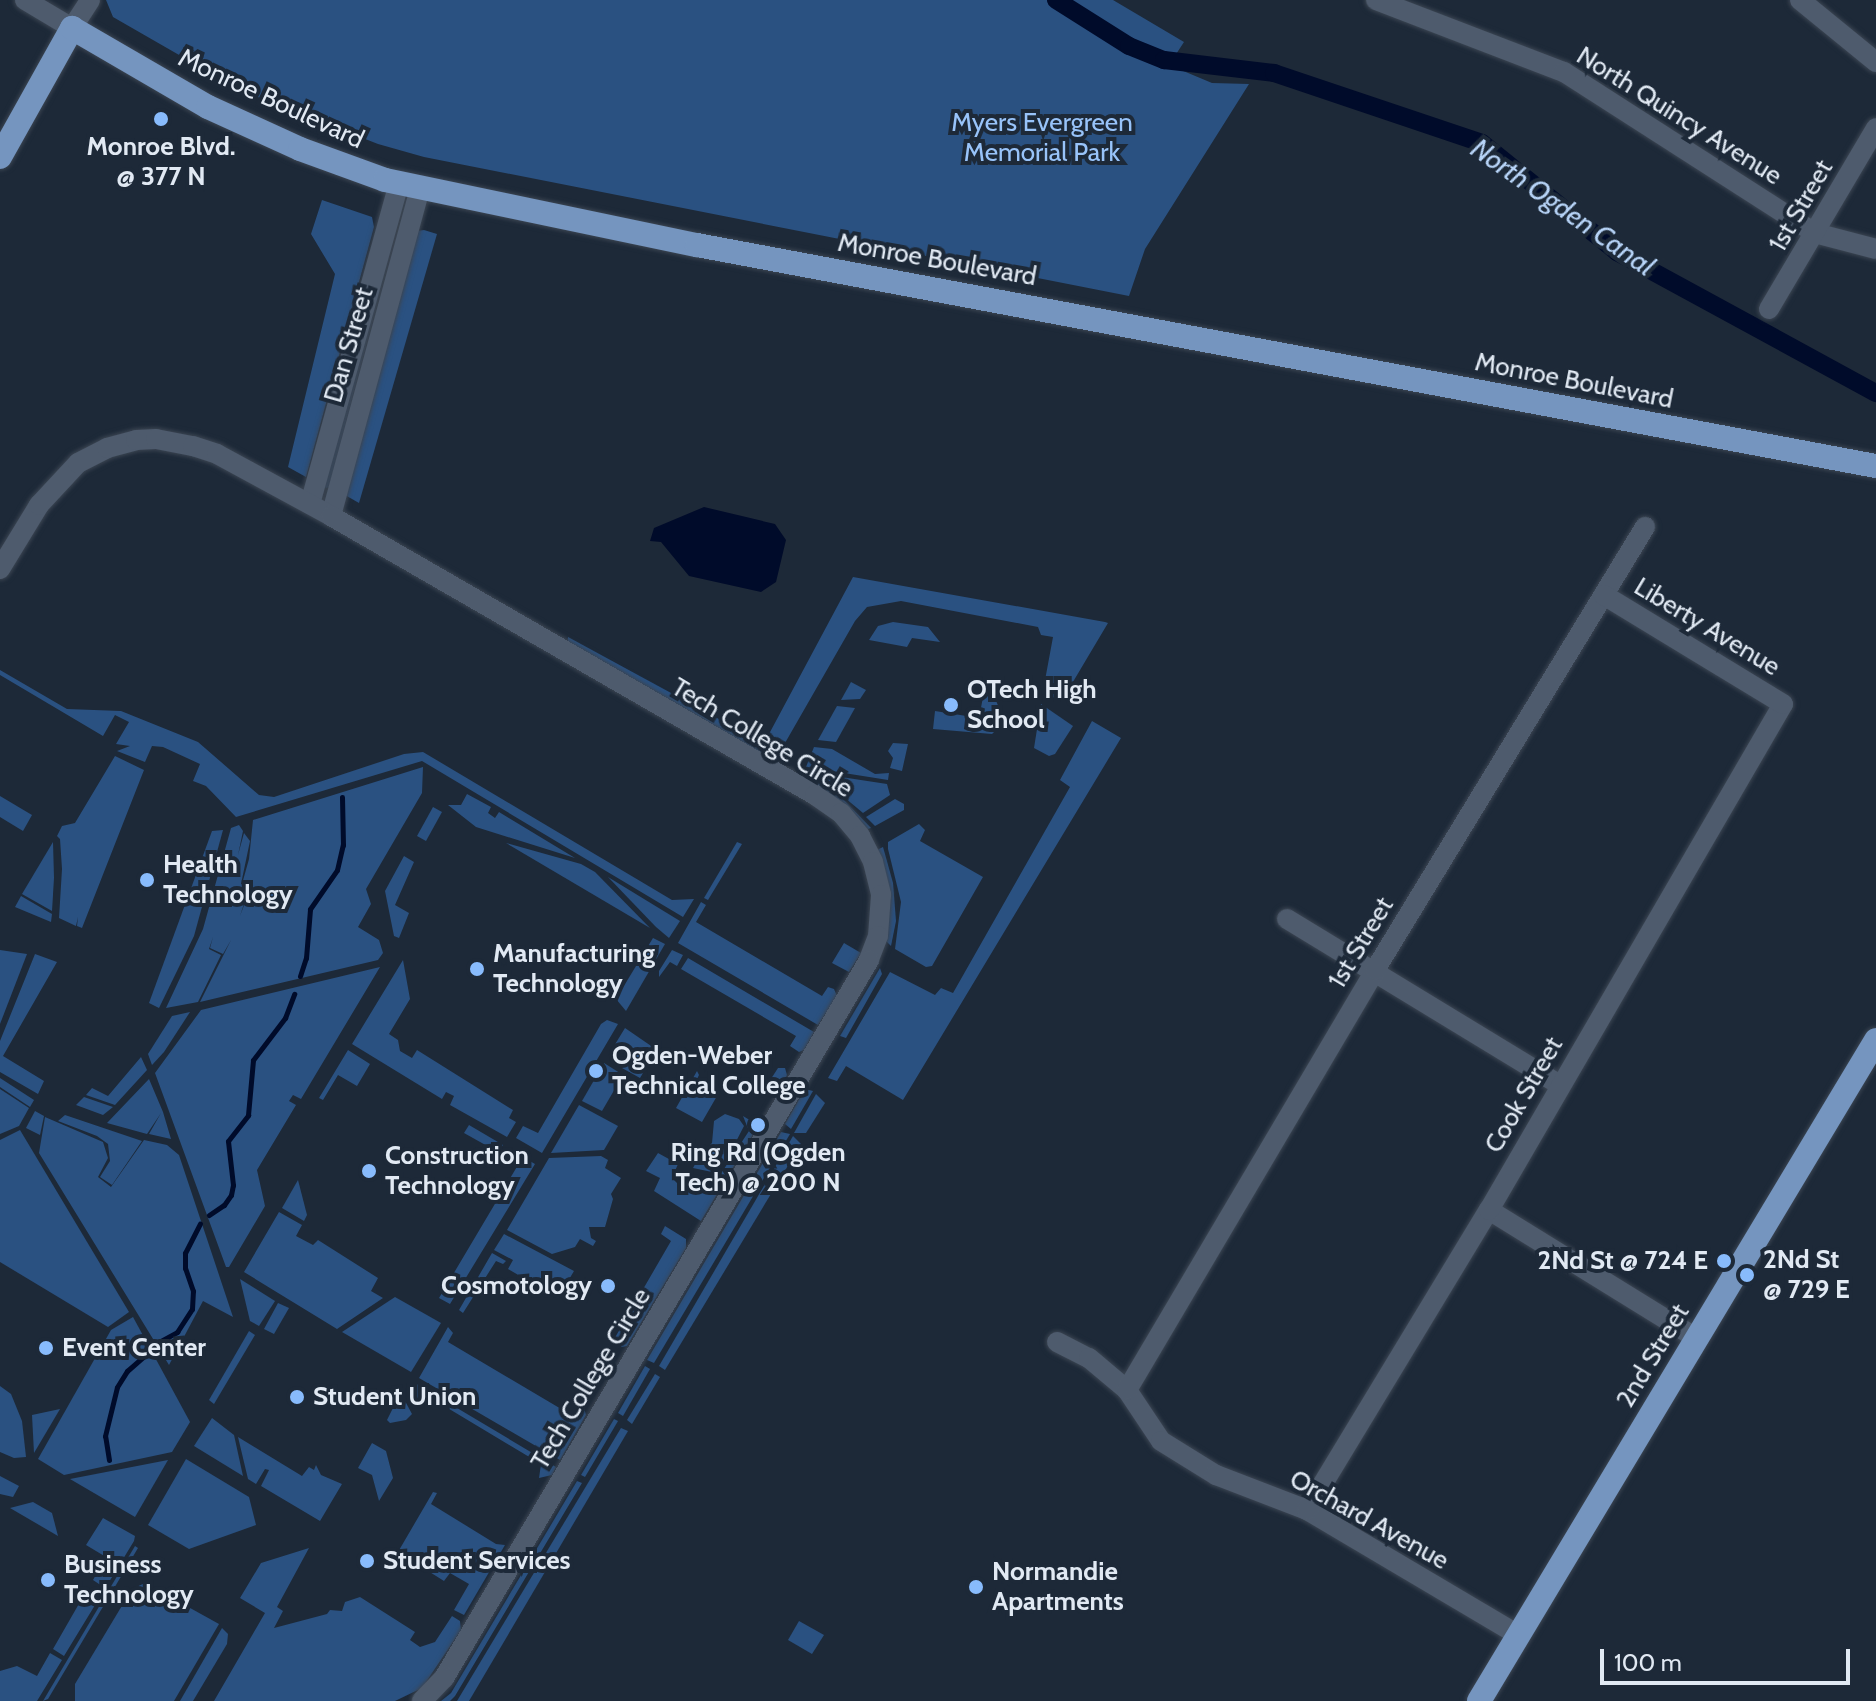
<!DOCTYPE html>
<style>
body{margin:0}
#map{position:relative;width:1876px;height:1701px;overflow:hidden;background:#1d2938;font-family:Cabin,sans-serif}
div>[style]{position:absolute}
.green>*{inset:0;background:#2a5181}
.water>*{inset:0;background:#000b2a}
.stream>*{height:5px;margin:-2.5px;padding:0 2.5px;transform-origin:2.5px;border-radius:2.5px;background:#000b2a}
.canal>*{height:18px;margin:-9px;padding:0 9px;transform-origin:9px;border-radius:9px;background:#000b2a}
.roads{filter:drop-shadow(0 0 2px #3b4552) drop-shadow(0 0 2px #3b4552)}
.minor>*{height:20px;margin:-10px;padding:0 10px;transform-origin:10px;border-radius:10px;background:#4e5b6d}
.major>*{height:24px;margin:-12px;padding:0 12px;transform-origin:12px;border-radius:12px;background:#7595bf}
.dots>*{width:22px;height:22px;translate:-50% -50%;box-sizing:border-box;border:4px solid #1d2938;border-radius:50%}
span{translate:-50% -50%;white-space:nowrap;text-align:center;line-height:1.15;-webkit-text-stroke:8px #1d2938;paint-order:stroke}
.street-label{font-size:26px;color:#e1e9f3}
.park-label{font-size:26px;color:#98c3f9}
.poi-label{font-size:26px;color:#e1e9f3;font-weight:700}
.left{translate:0 -50%;text-align:left}
.right{translate:-100% -50%;text-align:right}
.water-label{font-size:28px;color:#b8d5f9;font-style:italic}
.scale{position:absolute;left:1600px;top:1649px;width:250px;height:36px;box-sizing:border-box;border:4px solid #e1e9f3;border-top:0;padding-left:10px;font-size:24px;line-height:28px;white-space:nowrap;color:#e1e9f3;-webkit-text-stroke:6px #1d2938;paint-order:stroke}
</style>
<div id="map">
<div class="green">
<div style="clip-path:polygon(106px 0,1113px 0,1184px 42px,1169px 65px,1212px 83px,1249px 84px,1145px 249px,1129px 296px,424px 157px,378px 144px,240px 90px,113px 17px)"></div>
<div style="clip-path:polygon(322px 200px,372px 217px,374px 227px,306px 477px,288px 467px,335px 274px,311px 234px)"></div>
<div style="clip-path:polygon(424px 230px,437px 234px,359px 503px,345px 495px,417px 231px)"></div>
<div style="clip-path:polygon(393px 242px,329px 487px,326px 488px,323px 486px)"></div>
<div style="clip-path:polygon(853px 577px,1105px 622px,1108px 623px,1061px 702px,1043px 691px,1053px 637px,1041px 635px,1038px 627px,901px 601px,867px 607px,855px 621px,785px 743px,769px 734px)"></div>
<div style="clip-path:polygon(893px 622px,928px 627px,940px 642px,912px 638px,907px 647px,869px 640px,878px 626px)"></div>
<div style="clip-path:polygon(568px 637px,778px 751px,766px 761px,567px 646px)"></div>
<div style="clip-path:polygon(0 670px,67px 709px,121px 711px,198px 742px,259px 795px,274px 797px,404px 754px,423px 752px,672px 900px,694px 899px,683px 917px,422px 761px,236px 817px,206px 786px,193px 781px,200px 764px,163px 747px,152px 746px,145px 762px,117px 751px,130px 746px,116px 744px,129px 722px,115px 715px,103px 736px,0 675px)"></div>
<div style="clip-path:polygon(851px 682px,866px 690px,860px 699px,841px 700px)"></div>
<div style="clip-path:polygon(984px 692px,993px 693px,1001px 713px,997px 729px,992px 734px,933px 729px,935px 711px,979px 718px)"></div>
<div style="clip-path:polygon(1041px 704px,1073px 726px,1055px 754px,1049px 756px,1034px 748px)"></div>
<div style="clip-path:polygon(837px 706px,855px 708px,836px 742px,818px 740px)"></div>
<div style="clip-path:polygon(1092px 721px,1121px 738px,903px 1100px,846px 1066px,837px 1081px,828px 1078px,890px 972px,935px 995px,941px 988px,953px 993px,1070px 787px,1060px 780px)"></div>
<div style="clip-path:polygon(893px 743px,908px 744px,902px 771px,890px 768px,893px 758px,888px 751px)"></div>
<div style="clip-path:polygon(814px 747px,832px 749px,875px 774px,889px 773px,888px 780px,806px 767px)"></div>
<div style="clip-path:polygon(115px 756px,144px 770px,82px 928px,77px 926px,78px 917px,76px 926px,59px 918px,62px 869px,60px 839px,57px 836px,62px 826px,75px 823px)"></div>
<div style="clip-path:polygon(423px 767px,422px 793px,366px 889px,371px 904px,358px 927px,379px 940px,383px 953px,378px 960px,200px 1002px,231px 940px,223px 954px,210px 948px,213px 937px,209px 949px,221px 955px,198px 1002px,166px 1008px,203px 929px,231px 828px,239px 825px,243px 831px,238px 855px,244px 833px,250px 841px,241px 884px,249px 888px,240px 916px,251px 887px,242px 884px,249px 859px,253px 820px)"></div>
<div style="clip-path:polygon(815px 773px,887px 784px,890px 795px,863px 813px)"></div>
<div style="clip-path:polygon(810px 774px,840px 796px,871px 828px,865px 830px,807px 779px)"></div>
<div style="clip-path:polygon(467px 794px,491px 807px,488px 813px,495px 818px,499px 812px,575px 858px,476px 827px,448px 805px,461px 805px)"></div>
<div style="clip-path:polygon(0 796px,32px 815px,23px 831px,0 817px)"></div>
<div style="clip-path:polygon(895px 799px,904px 804px,904px 810px,875px 826px,866px 817px)"></div>
<div style="clip-path:polygon(433px 807px,442px 812px,426px 841px,417px 836px)"></div>
<div style="clip-path:polygon(919px 824px,925px 830px,920px 841px,983px 877px,932px 966px,926px 967px,895px 949px,901px 902px,888px 849px,888px 842px)"></div>
<div style="clip-path:polygon(223px 830px,194px 936px,159px 1008px,149px 1003px,212px 831px)"></div>
<div style="clip-path:polygon(53px 842px,54px 878px,52px 911px,22px 894px)"></div>
<div style="clip-path:polygon(737px 842px,742px 844px,708px 900px,704px 898px)"></div>
<div style="clip-path:polygon(506px 843px,581px 864px,595px 872px,650px 928px)"></div>
<div style="clip-path:polygon(883px 847px,893px 883px,896px 921px,891px 946px,886px 941px,877px 850px)"></div>
<div style="clip-path:polygon(404px 856px,414px 862px,395px 905px,409px 913px,399px 938px,394px 936px,385px 891px)"></div>
<div style="clip-path:polygon(608px 877px,680px 921px,669px 938px,656px 927px)"></div>
<div style="clip-path:polygon(21px 896px,52px 914px,51px 922px,15px 907px)"></div>
<div style="clip-path:polygon(701px 902px,706px 905px,696px 922px,822px 996px,828px 987px,834px 989px,837px 996px,818px 1025px,678px 943px)"></div>
<div style="clip-path:polygon(653px 938px,665px 944px,626px 1011px,616px 999px)"></div>
<div style="clip-path:polygon(844px 943px,861px 953px,849px 972px,832px 963px)"></div>
<div style="clip-path:polygon(0 950px,27px 954px,0 1024px)"></div>
<div style="clip-path:polygon(672px 950px,683px 955px,677px 966px,670px 962px,659px 977px,659px 971px)"></div>
<div style="clip-path:polygon(35px 954px,57px 962px,3px 1056px,44px 1081px,38px 1094px,0 1072px,0 1041px)"></div>
<div style="clip-path:polygon(688px 958px,814px 1032px,804px 1050px,799px 1052px,790px 1046px,796px 1036px,681px 969px)"></div>
<div style="clip-path:polygon(403px 960px,410px 999px,389px 1034px,398px 1040px,400px 1051px,412px 1058px,417px 1050px,513px 1110px,509px 1118px,516px 1122px,507px 1137px,450px 1105px,454px 1096px,446px 1092px,442px 1099px,352px 1044px)"></div>
<div style="clip-path:polygon(380px 967px,301px 1099px,293px 1095px,289px 1101px,296px 1105px,257px 1170px,265px 1206px,229px 1267px,226px 1267px,155px 1073px,201px 1010px)"></div>
<div style="clip-path:polygon(880px 968px,882px 974px,846px 1038px,840px 1036px)"></div>
<div style="clip-path:polygon(190px 1012px,164px 1052px,152px 1065px,148px 1054px,172px 1016px)"></div>
<div style="clip-path:polygon(607px 1020px,618px 1024px,542px 1153px,516px 1138px,523px 1126px,538px 1133px,601px 1024px)"></div>
<div style="clip-path:polygon(625px 1028px,657px 1050px,640px 1078px,622px 1068px,629px 1053px,614px 1046px)"></div>
<div style="clip-path:polygon(348px 1050px,370px 1064px,357px 1086px,338px 1075px,323px 1100px,319px 1098px)"></div>
<div style="clip-path:polygon(141px 1057px,147px 1070px,115px 1105px,86px 1095px,92px 1088px,108px 1096px)"></div>
<div style="clip-path:polygon(604px 1063px,623px 1075px,602px 1111px,582px 1101px)"></div>
<div style="clip-path:polygon(778px 1068px,785px 1068px,787px 1075px,781px 1088px,773px 1090px,767px 1085px)"></div>
<div style="clip-path:polygon(697px 1071px,699px 1075px,695px 1083px,717px 1096px,702px 1122px,676px 1108px)"></div>
<div style="clip-path:polygon(0 1078px,34px 1100px,30px 1107px,0 1087px)"></div>
<div style="clip-path:polygon(149px 1079px,163px 1112px,171px 1139px,149px 1134px,161px 1113px,147px 1134px,107px 1123px)"></div>
<div style="clip-path:polygon(0 1089px,29px 1108px,19px 1126px,0 1134px)"></div>
<div style="clip-path:polygon(805px 1089px,813px 1091px,791px 1129px,785px 1124px)"></div>
<div style="clip-path:polygon(816px 1094px,825px 1103px,806px 1133px,794px 1133px)"></div>
<div style="clip-path:polygon(84px 1097px,113px 1107px,103px 1115px,76px 1105px)"></div>
<div style="clip-path:polygon(579px 1105px,618px 1126px,604px 1150px,551px 1153px)"></div>
<div style="clip-path:polygon(35px 1111px,44px 1116px,40px 1135px,26px 1128px)"></div>
<div style="clip-path:polygon(725px 1114px,739px 1119px,744px 1126px,725px 1163px,712px 1172px,693px 1168px,701px 1153px,712px 1143px,714px 1121px)"></div>
<div style="clip-path:polygon(65px 1115px,142px 1141px,112px 1185px,100px 1177px,110px 1161px,108px 1144px,97px 1136px,58px 1121px)"></div>
<div style="clip-path:polygon(743px 1116px,753px 1122px,751px 1127px,755px 1131px,701px 1221px,654px 1191px,660px 1178px,646px 1171px,658px 1153px,678px 1164px,672px 1178px,681px 1187px,693px 1185px,699px 1177px,720px 1175px,749px 1131px)"></div>
<div style="clip-path:polygon(45px 1117px,103px 1142px,108px 1158px,98px 1177px,111px 1187px,144px 1140px,167px 1145px,179px 1155px,233px 1317px,203px 1301px,169px 1365px,39px 1153px)"></div>
<div style="clip-path:polygon(469px 1125px,503px 1145px,498px 1152px,464px 1133px)"></div>
<div style="clip-path:polygon(20px 1130px,129px 1312px,108px 1327px,0 1262px,0 1140px)"></div>
<div style="clip-path:polygon(781px 1132px,790px 1134px,654px 1363px,647px 1360px)"></div>
<div style="clip-path:polygon(793px 1136px,801px 1144px,665px 1370px,659px 1366px)"></div>
<div style="clip-path:polygon(507px 1148px,535px 1164px,450px 1304px,439px 1298px,518px 1165px,503px 1155px)"></div>
<div style="clip-path:polygon(601px 1156px,608px 1160px,605px 1168px,621px 1178px,611px 1194px,613px 1199px,605px 1227px,589px 1227px,591px 1238px,596px 1241px,593px 1246px,580px 1239px,575px 1247px,552px 1254px,507px 1230px,549px 1158px)"></div>
<div style="clip-path:polygon(298px 1180px,307px 1215px,304px 1221px,282px 1208px)"></div>
<div style="clip-path:polygon(279px 1212px,302px 1225px,296px 1236px,313px 1245px,318px 1240px,378px 1278px,371px 1291px,383px 1298px,337px 1329px,244px 1272px)"></div>
<div style="clip-path:polygon(665px 1226px,686px 1239px,686px 1248px,627px 1346px,622px 1347px,613px 1341px,671px 1241px,661px 1234px)"></div>
<div style="clip-path:polygon(504px 1234px,574px 1271px,558px 1298px,508px 1269px,513px 1260px,494px 1250px)"></div>
<div style="clip-path:polygon(492px 1253px,506px 1261px,503px 1264px,496px 1261px,463px 1313px,459px 1310px)"></div>
<div style="clip-path:polygon(240px 1279px,275px 1301px,259px 1326px,250px 1321px)"></div>
<div style="clip-path:polygon(395px 1297px,441px 1323px,411px 1372px,342px 1332px)"></div>
<div style="clip-path:polygon(278px 1303px,289px 1308px,274px 1334px,264px 1329px)"></div>
<div style="clip-path:polygon(133px 1317px,190px 1422px,172px 1452px,64px 1475px,38px 1459px,111px 1330px)"></div>
<div style="clip-path:polygon(448px 1327px,453px 1333px,448px 1342px,573px 1416px,579px 1407px,584px 1408px,586px 1415px,560px 1460px,419px 1378px)"></div>
<div style="clip-path:polygon(249px 1331px,255px 1335px,214px 1404px,209px 1400px)"></div>
<div style="clip-path:polygon(645px 1366px,650px 1369px,623px 1416px,618px 1413px)"></div>
<div style="clip-path:polygon(655px 1374px,660px 1377px,632px 1424px,627px 1420px)"></div>
<div style="clip-path:polygon(415px 1383px,556px 1467px,552px 1475px,539px 1478px,541px 1464px,426px 1395px,415px 1406px,407px 1398px)"></div>
<div style="clip-path:polygon(0 1386px,11px 1394px,22px 1421px,26px 1457px,14px 1458px,0 1452px)"></div>
<div style="clip-path:polygon(405px 1401px,412px 1414px,406px 1420px,390px 1423px,387px 1420px,394px 1406px)"></div>
<div style="clip-path:polygon(60px 1409px,34px 1453px,32px 1415px)"></div>
<div style="clip-path:polygon(212px 1418px,234px 1435px,243px 1476px,194px 1446px)"></div>
<div style="clip-path:polygon(614px 1419px,618px 1421px,585px 1477px,581px 1475px)"></div>
<div style="clip-path:polygon(621px 1428px,628px 1431px,469px 1701px,457px 1701px)"></div>
<div style="clip-path:polygon(238px 1437px,302px 1476px,309px 1467px,314px 1470px,316px 1465px,321px 1475px,342px 1484px,320px 1521px,261px 1486px,269px 1470px,265px 1469px,256px 1484px,248px 1479px)"></div>
<div style="clip-path:polygon(372px 1443px,386px 1451px,393px 1478px,379px 1501px,372px 1475px,358px 1468px)"></div>
<div style="clip-path:polygon(186px 1459px,249px 1497px,256px 1525px,189px 1549px,148px 1525px)"></div>
<div style="clip-path:polygon(168px 1460px,135px 1517px,70px 1479px)"></div>
<div style="clip-path:polygon(0 1476px,19px 1486px,13px 1497px,0 1494px)"></div>
<div style="clip-path:polygon(577px 1481px,582px 1483px,455px 1696px,450px 1701px,441px 1701px,451px 1693px)"></div>
<div style="clip-path:polygon(433px 1492px,437px 1493px,431px 1504px,496px 1544px,505px 1545px,464px 1615px,454px 1610px,469px 1584px,450px 1573px,444px 1581px,398px 1552px)"></div>
<div style="clip-path:polygon(33px 1502px,52px 1513px,58px 1536px,10px 1508px)"></div>
<div style="clip-path:polygon(103px 1518px,135px 1536px,134px 1541px,64px 1656px,53px 1649px,84px 1595px,94px 1599px,102px 1586px,93px 1580px,106px 1557px,86px 1545px)"></div>
<div style="clip-path:polygon(135px 1546px,138px 1548px,48px 1699px,43px 1701px)"></div>
<div style="clip-path:polygon(309px 1548px,277px 1607px,283px 1611px,274px 1628px,327px 1614px,330px 1610px,342px 1611px,345px 1602px,360px 1597px,415px 1632px,410px 1640px,420px 1647px,435px 1642px,452px 1616px,460px 1621px,461px 1630px,422px 1688px,395px 1701px,214px 1701px,265px 1613px,240px 1598px,261px 1563px)"></div>
<div style="clip-path:polygon(145px 1583px,219px 1624px,174px 1701px,75px 1701px,75px 1684px,132px 1589px)"></div>
<div style="clip-path:polygon(799px 1621px,824px 1635px,812px 1654px,788px 1640px)"></div>
<div style="clip-path:polygon(222px 1628px,228px 1634px,227px 1644px,193px 1701px,180px 1701px)"></div>
<div style="clip-path:polygon(50px 1653px,62px 1660px,37px 1701px,0 1701px,0 1671px,17px 1666px,37px 1676px)"></div>
</div>
<div class="water">
<div style="clip-path:polygon(704px 507px,775px 524px,786px 540px,776px 582px,761px 592px,689px 576px,661px 542px,650px 541px,654px 528px)"></div>
</div>
<div class="stream">
<div style="left:300px;top:976px;width:19px;rotate:-72deg"></div>
<div style="left:306px;top:958px;width:49px;rotate:-85.3deg"></div>
<div style="left:310px;top:909px;width:47px;rotate:-55.3deg"></div>
<div style="left:337px;top:870px;width:26px;rotate:-77deg"></div>
<div style="left:343px;top:845px;width:48px;rotate:-91.2deg"></div>
<div style="left:209px;top:1215px;width:18px;rotate:-34deg"></div>
<div style="left:224px;top:1205px;width:12px;rotate:-55deg"></div>
<div style="left:231px;top:1195px;width:10px;rotate:-79deg"></div>
<div style="left:233px;top:1185px;width:44px;rotate:-96.5deg"></div>
<div style="left:228px;top:1141px;width:33px;rotate:-52deg"></div>
<div style="left:248px;top:1115px;width:55px;rotate:-84.8deg"></div>
<div style="left:253px;top:1060px;width:53px;rotate:-52.7deg"></div>
<div style="left:285px;top:1018px;width:26px;rotate:-69deg"></div>
<div style="left:159px;top:1342px;width:21px;rotate:-29deg"></div>
<div style="left:177px;top:1332px;width:27px;rotate:-57deg"></div>
<div style="left:192px;top:1309px;width:18px;rotate:-87deg"></div>
<div style="left:193px;top:1291px;width:24px;rotate:-109deg"></div>
<div style="left:185px;top:1268px;width:15px;rotate:-90deg"></div>
<div style="left:185px;top:1253px;width:33px;rotate:-63deg"></div>
<div style="left:109px;top:1460px;width:24px;rotate:-99deg"></div>
<div style="left:105px;top:1436px;width:50px;rotate:-76.2deg"></div>
<div style="left:117px;top:1387px;width:19px;rotate:-58deg"></div>
<div style="left:127px;top:1371px;width:29px;rotate:-41deg"></div>
</div>
<div class="canal">
<div style="left:1056px;top:0;width:86px;rotate:32.2deg"></div>
<div style="left:1129px;top:46px;width:38px;rotate:22deg"></div>
<div style="left:1164px;top:60px;width:111px;rotate:6.7deg"></div>
<div style="left:1274px;top:73px;width:219px;rotate:18.6deg"></div>
<div style="left:1482px;top:143px;width:174px;rotate:38.9deg"></div>
<div style="left:1617px;top:252px;width:295px;rotate:28.6deg"></div>
</div>
<div class="roads">
<div class="minor">
<div style="left:25px;top:0;width:55px;rotate:30.8deg"></div>
<div style="left:72px;top:28px;width:33px;rotate:-57deg"></div>
<div style="left:1376px;top:0;width:201px;rotate:21deg"></div>
<div style="left:1564px;top:72px;width:298px;rotate:32.7deg"></div>
<div style="left:1815px;top:233px;width:63px;rotate:14.7deg"></div>
<div style="left:1800px;top:0;width:98px;rotate:39.2deg"></div>
<div style="left:1769px;top:309px;width:210px;rotate:-59.4deg"></div>
<div style="left:310px;top:504px;width:333px;rotate:-74.5deg"></div>
<div style="left:331px;top:516px;width:340px;rotate:-74.8deg"></div>
<div style="left:0;top:569px;width:75px;rotate:-58.6deg"></div>
<div style="left:39px;top:505px;width:57px;rotate:-47.1deg"></div>
<div style="left:78px;top:463px;width:33px;rotate:-27deg"></div>
<div style="left:107px;top:448px;width:30px;rotate:-15deg"></div>
<div style="left:136px;top:440px;width:20px;rotate:-3deg"></div>
<div style="left:156px;top:439px;width:38px;rotate:11deg"></div>
<div style="left:193px;top:446px;width:25px;rotate:18deg"></div>
<div style="left:217px;top:454px;width:130px;rotate:28.5deg"></div>
<div style="left:331px;top:516px;width:559px;rotate:29.96deg"></div>
<div style="left:815px;top:795px;width:32px;rotate:35deg"></div>
<div style="left:841px;top:813px;width:30px;rotate:50deg"></div>
<div style="left:860px;top:836px;width:29px;rotate:63deg"></div>
<div style="left:873px;top:862px;width:34px;rotate:76deg"></div>
<div style="left:881px;top:895px;width:41px;rotate:94.2deg"></div>
<div style="left:878px;top:936px;width:26px;rotate:111deg"></div>
<div style="left:869px;top:960px;width:834px;rotate:120.62deg"></div>
<div style="left:444px;top:1678px;width:32px;rotate:134deg"></div>
<div style="left:1287px;top:919px;width:320px;rotate:31.3deg"></div>
<div style="left:1489px;top:1210px;width:243px;rotate:31.7deg"></div>
<div style="left:1057px;top:1342px;width:36px;rotate:27deg"></div>
<div style="left:1089px;top:1358px;width:50px;rotate:40.1deg"></div>
<div style="left:1127px;top:1390px;width:61px;rotate:56.3deg"></div>
<div style="left:1161px;top:1441px;width:65px;rotate:31.7deg"></div>
<div style="left:1216px;top:1475px;width:97px;rotate:21deg"></div>
<div style="left:1307px;top:1510px;width:245px;rotate:30.6deg"></div>
<div style="left:1127px;top:1390px;width:488px;rotate:-59.4deg"></div>
<div style="left:1375px;top:970px;width:519px;rotate:-58.64deg"></div>
<div style="left:1307px;top:1510px;width:351px;rotate:-58.8deg"></div>
<div style="left:1489px;top:1210px;width:585px;rotate:-59.84deg"></div>
<div style="left:1783px;top:704px;width:210px;rotate:-148.7deg"></div>
</div>
<div class="major">
<div style="left:0;top:157px;width:148px;rotate:-60.8deg"></div>
<div style="left:72px;top:28px;width:157px;rotate:30.2deg"></div>
<div style="left:208px;top:107px;width:101px;rotate:24.5deg"></div>
<div style="left:300px;top:149px;width:90px;rotate:20deg"></div>
<div style="left:385px;top:180px;width:319px;rotate:11.8deg"></div>
<div style="left:697px;top:245px;width:1200px;rotate:10.62deg"></div>
<div style="left:1479px;top:1701px;width:771px;rotate:-59.01deg"></div>
</div>
</div>
<div class="dots">
<div style="left:161px;top:119px;background:#88bbfc"></div>
<div style="left:951px;top:705px;background:#88bbfc"></div>
<div style="left:147px;top:880px;background:#88bbfc"></div>
<div style="left:477px;top:969px;background:#88bbfc"></div>
<div style="left:596px;top:1071px;background:#88bbfc"></div>
<div style="left:758px;top:1125px;background:#88bbfc"></div>
<div style="left:369px;top:1171px;background:#88bbfc"></div>
<div style="left:1724px;top:1261px;background:#88bbfc"></div>
<div style="left:1747px;top:1275px;background:#88bbfc"></div>
<div style="left:608px;top:1286px;background:#88bbfc"></div>
<div style="left:46px;top:1348px;background:#88bbfc"></div>
<div style="left:297px;top:1397px;background:#88bbfc"></div>
<div style="left:367px;top:1561px;background:#88bbfc"></div>
<div style="left:48px;top:1580px;background:#88bbfc"></div>
<div style="left:976px;top:1587px;background:#88bbfc"></div>
</div>
<div class="street-label">
<span style="left:271px;top:99px;rotate:25deg">Monroe Boulevard</span>
<span style="left:1679px;top:116px;rotate:32deg">North Quincy Avenue</span>
<span style="left:1801px;top:206px;rotate:-60deg">1st Street</span>
<span style="left:937px;top:260px;rotate:10deg">Monroe Boulevard</span>
<span style="left:349px;top:345px;rotate:-74deg">Dan Street</span>
<span style="left:1574px;top:381px;rotate:11deg">Monroe Boulevard</span>
<span style="left:1707px;top:627px;rotate:31deg">Liberty Avenue</span>
<span style="left:762px;top:738px;rotate:31deg">Tech College Circle</span>
<span style="left:1361px;top:943px;rotate:-59deg">1st Street</span>
<span style="left:1524px;top:1095px;rotate:-60deg">Cook Street</span>
<span style="left:1653px;top:1356px;rotate:-59deg">2nd Street</span>
<span style="left:591px;top:1379px;rotate:-59deg">Tech College Circle</span>
<span style="left:1369px;top:1520px;rotate:29deg">Orchard Avenue</span>
</div>
<div class="park-label">
<span style="left:1042px;top:138px">Myers Evergreen<br>Memorial Park</span>
</div>
<div class="poi-label">
<span style="left:161px;top:162px">Monroe Blvd.<br>@ 377 N</span>
<span class="left" style="left:967px;top:705px">OTech High<br>School</span>
<span class="left" style="left:163px;top:880px">Health<br>Technology</span>
<span class="left" style="left:493px;top:969px">Manufacturing<br>Technology</span>
<span class="left" style="left:612px;top:1071px">Ogden-Weber<br>Technical College</span>
<span style="left:758px;top:1168px">Ring Rd (Ogden<br>Tech) @ 200 N</span>
<span class="left" style="left:385px;top:1171px">Construction<br>Technology</span>
<span class="left" style="left:1763px;top:1275px">2Nd St<br>@ 729 E</span>
<span class="right" style="left:1708px;top:1261px">2Nd St @ 724 E</span>
<span class="right" style="left:592px;top:1286px">Cosmotology</span>
<span class="left" style="left:62px;top:1348px">Event Center</span>
<span class="left" style="left:313px;top:1397px">Student Union</span>
<span class="left" style="left:383px;top:1561px">Student Services</span>
<span class="left" style="left:64px;top:1580px">Business<br>Technology</span>
<span class="left" style="left:992px;top:1587px">Normandie<br>Apartments</span>
</div>
<div class="water-label">
<span style="left:1563px;top:207px;rotate:35deg">North Ogden Canal</span>
</div>
<div class="scale">100 m</div>
</div>
